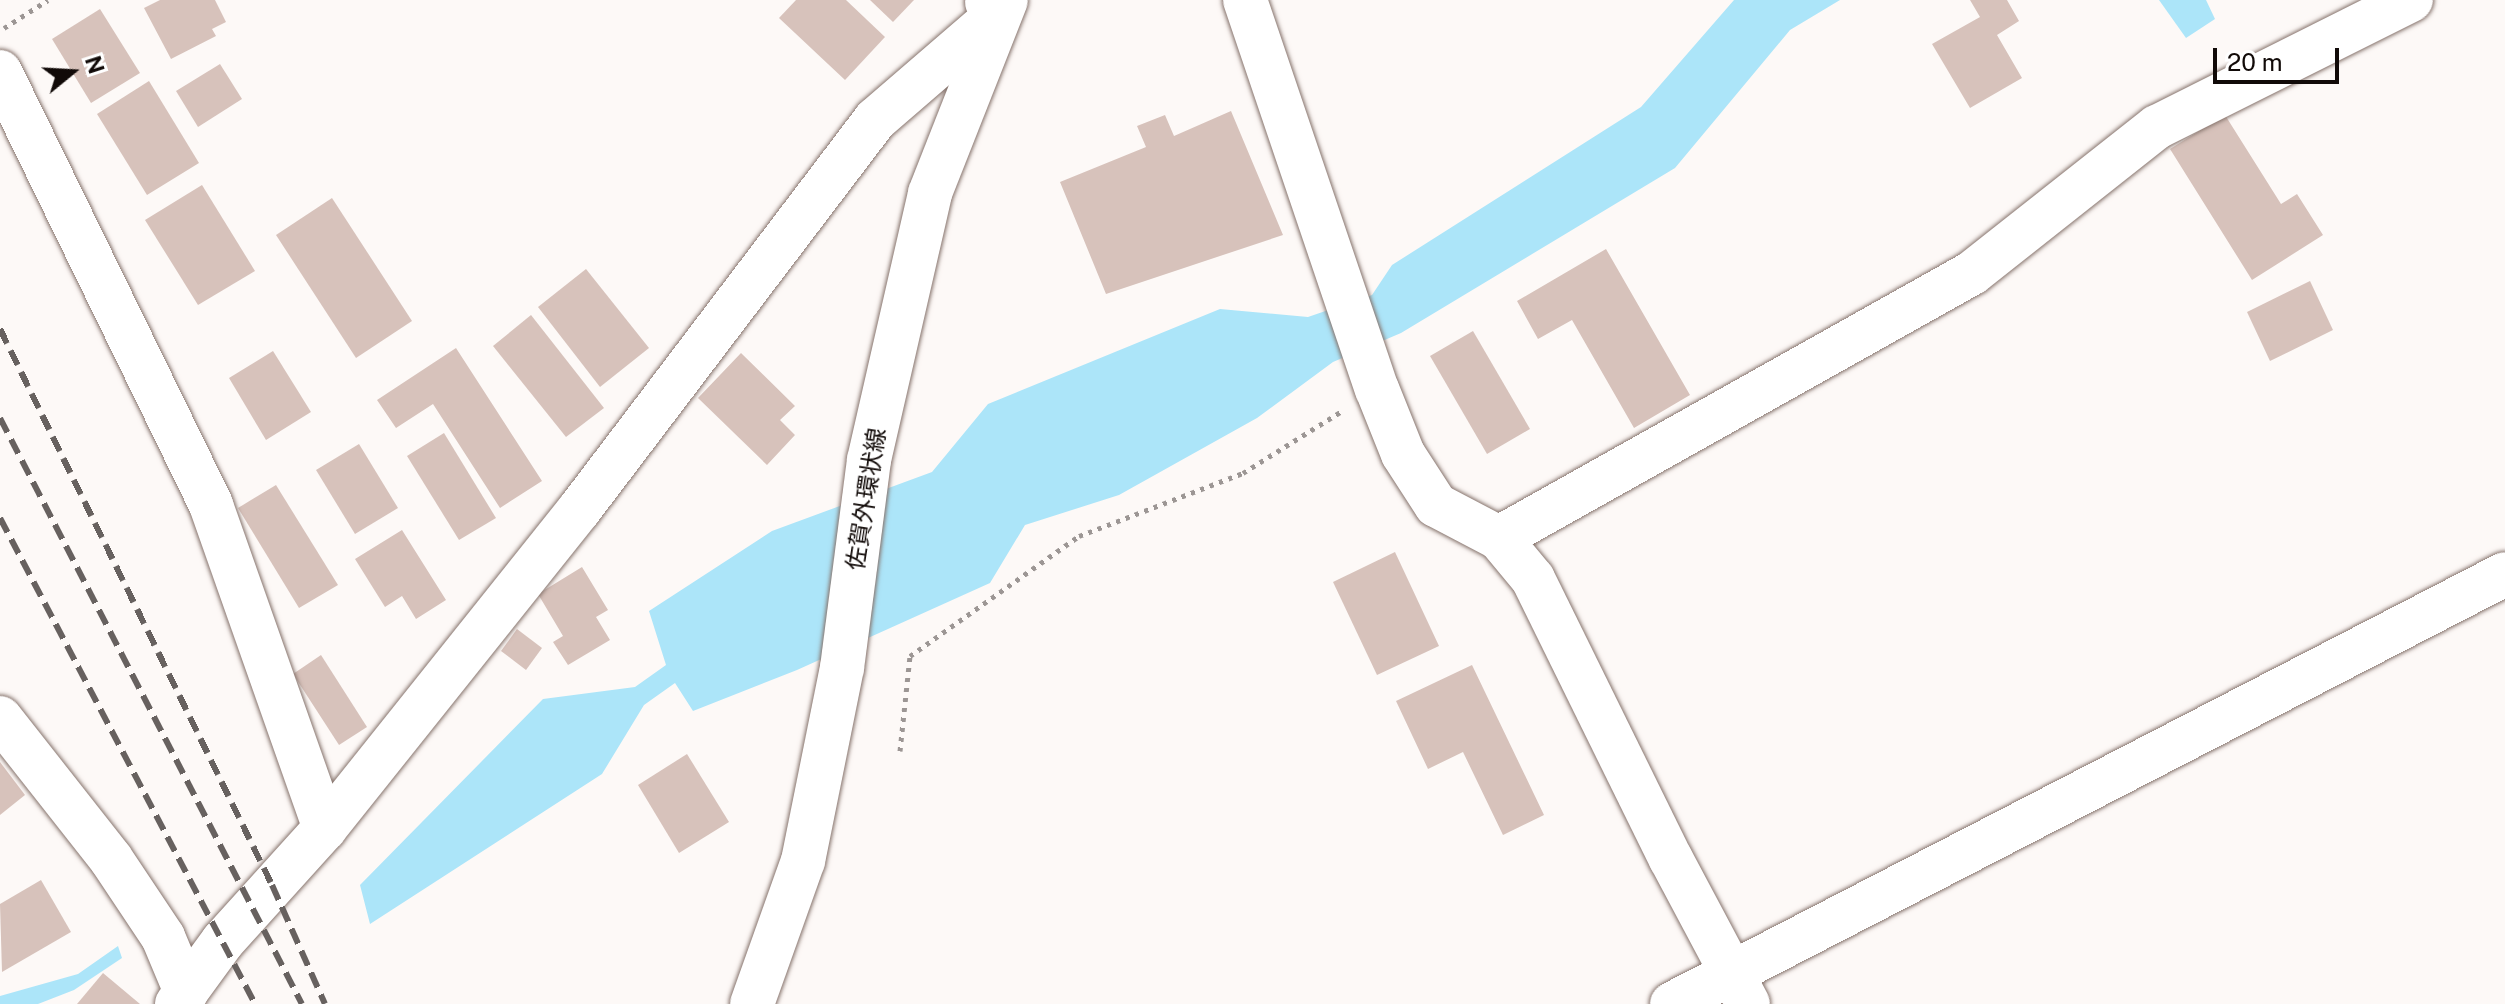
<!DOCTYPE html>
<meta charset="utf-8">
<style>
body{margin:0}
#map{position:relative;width:2505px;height:1004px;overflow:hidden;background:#fdf9f7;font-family:"Public Sans","Noto Sans JP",sans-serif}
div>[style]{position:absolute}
.water>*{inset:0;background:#ace5f9}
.building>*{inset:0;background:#d7c2bb}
.path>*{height:5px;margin-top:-2.5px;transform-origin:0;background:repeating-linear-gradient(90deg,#9c9694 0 4px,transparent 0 10px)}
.roads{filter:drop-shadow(0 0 2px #86736c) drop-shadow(0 0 2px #86736c)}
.street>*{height:44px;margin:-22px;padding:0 22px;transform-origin:22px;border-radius:22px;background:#fff}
.primary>*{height:44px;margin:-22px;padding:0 22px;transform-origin:22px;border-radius:22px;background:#fff}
.rail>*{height:6px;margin-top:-3px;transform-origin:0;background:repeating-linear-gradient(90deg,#67615f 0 16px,transparent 0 24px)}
span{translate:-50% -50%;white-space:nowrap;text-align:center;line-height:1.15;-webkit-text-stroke:8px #fff;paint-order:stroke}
.street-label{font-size:24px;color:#110a08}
.north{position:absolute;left:32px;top:32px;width:80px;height:80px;-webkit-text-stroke:6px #fff;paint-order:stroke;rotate:72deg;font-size:22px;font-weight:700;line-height:32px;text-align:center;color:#110a08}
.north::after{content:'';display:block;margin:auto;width:28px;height:36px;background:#110a08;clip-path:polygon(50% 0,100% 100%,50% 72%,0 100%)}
.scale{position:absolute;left:2213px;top:48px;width:126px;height:36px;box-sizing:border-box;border:4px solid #110a08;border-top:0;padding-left:10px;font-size:24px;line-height:28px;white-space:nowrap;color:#110a08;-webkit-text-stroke:6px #fff;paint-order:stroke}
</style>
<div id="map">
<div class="water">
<div style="clip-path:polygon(1734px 0,1840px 0,1790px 30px,1675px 168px,1401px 333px,1333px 362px,1257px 418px,1119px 495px,1025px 525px,990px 583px,797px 670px,693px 711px,675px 683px,644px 705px,602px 774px,370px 924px,360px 885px,543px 699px,635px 687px,666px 665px,649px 611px,772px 531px,932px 472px,988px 404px,1220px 309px,1308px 317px,1372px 295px,1392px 265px,1641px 107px)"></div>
<div style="clip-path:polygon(2159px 0,2206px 0,2215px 19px,2186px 38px)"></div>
<div style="clip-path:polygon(118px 946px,122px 958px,74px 990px,38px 1004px,0 1004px,0 996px,78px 974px)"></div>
</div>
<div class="building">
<div style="clip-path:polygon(160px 0,215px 0,226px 22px,212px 29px,216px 36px,171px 59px,144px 8px)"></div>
<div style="clip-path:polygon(796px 0,846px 0,885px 37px,845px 80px,779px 18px)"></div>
<div style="clip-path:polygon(870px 0,914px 0,893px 22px)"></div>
<div style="clip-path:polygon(1970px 0,2007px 0,2019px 21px,1997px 35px,2022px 78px,1970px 108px,1932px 44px,1980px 17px)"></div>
<div style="clip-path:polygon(100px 9px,140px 73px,91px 103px,52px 39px)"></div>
<div style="clip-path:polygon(220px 64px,242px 99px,198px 127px,176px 91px)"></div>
<div style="clip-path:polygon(149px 81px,199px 163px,147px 195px,97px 114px)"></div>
<div style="clip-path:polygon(1231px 111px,1283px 235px,1106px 294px,1060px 182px,1146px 147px,1137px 126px,1165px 115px,1174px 136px)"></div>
<div style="clip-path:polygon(2225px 115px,2281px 204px,2297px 194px,2323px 235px,2252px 280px,2170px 149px)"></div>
<div style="clip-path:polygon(202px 185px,255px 271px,198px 305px,145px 220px)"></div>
<div style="clip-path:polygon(332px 198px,412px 321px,356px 358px,276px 235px)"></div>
<div style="clip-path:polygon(1606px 249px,1690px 395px,1634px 428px,1572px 320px,1538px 339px,1517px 301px)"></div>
<div style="clip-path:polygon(586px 269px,649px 348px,600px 387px,538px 307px)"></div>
<div style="clip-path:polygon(2310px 281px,2333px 330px,2270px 361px,2247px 312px)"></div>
<div style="clip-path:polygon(531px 315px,604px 408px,566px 437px,493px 346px)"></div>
<div style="clip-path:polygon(1473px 331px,1530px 429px,1487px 454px,1430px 356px)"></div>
<div style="clip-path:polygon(456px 348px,542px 481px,500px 508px,433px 404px,396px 428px,377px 400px)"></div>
<div style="clip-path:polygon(273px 351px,311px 412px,266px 440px,229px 378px)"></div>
<div style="clip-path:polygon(741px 353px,795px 406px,780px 420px,795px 435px,767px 465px,698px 398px)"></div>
<div style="clip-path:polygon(444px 433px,496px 518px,459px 540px,407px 456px)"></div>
<div style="clip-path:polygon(359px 444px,398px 508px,355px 534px,316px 470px)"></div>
<div style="clip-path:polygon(276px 485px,338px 585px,299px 608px,238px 508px)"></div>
<div style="clip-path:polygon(402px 530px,446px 600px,416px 619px,402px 596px,385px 607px,355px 559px)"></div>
<div style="clip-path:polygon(1395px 552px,1439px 646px,1377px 675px,1333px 582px)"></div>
<div style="clip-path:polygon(582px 567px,608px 610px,596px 617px,610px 640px,568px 665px,553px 642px,563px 636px,538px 594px)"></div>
<div style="clip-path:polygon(517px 629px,542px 648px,526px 670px,501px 651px)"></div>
<div style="clip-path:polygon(321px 655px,367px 727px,339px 745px,293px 674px)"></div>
<div style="clip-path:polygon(1472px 665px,1544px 815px,1503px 835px,1463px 752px,1428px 769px,1396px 701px)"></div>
<div style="clip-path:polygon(687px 754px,729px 822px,679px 853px,638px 785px)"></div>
<div style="clip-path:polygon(0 762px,25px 795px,0 815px)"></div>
<div style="clip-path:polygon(41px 880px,71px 932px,2px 972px,0 904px)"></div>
<div style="clip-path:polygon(103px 973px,140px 1004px,77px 1004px)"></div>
</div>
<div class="path">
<div style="left:4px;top:28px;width:52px;rotate:-32.5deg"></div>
<div style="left:900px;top:751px;width:96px;rotate:-84deg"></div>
<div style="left:910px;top:656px;width:207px;rotate:-35.4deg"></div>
<div style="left:1079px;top:536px;width:176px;rotate:-21deg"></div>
<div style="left:1243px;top:473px;width:117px;rotate:-32.1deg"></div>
</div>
<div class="roads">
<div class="street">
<div style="left:1245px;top:0;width:411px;rotate:71.3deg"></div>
<div style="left:1377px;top:389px;width:70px;rotate:68.2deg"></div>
<div style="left:1403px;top:454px;width:61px;rotate:57.1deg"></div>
<div style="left:1436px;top:505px;width:71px;rotate:27.6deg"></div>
<div style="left:1499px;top:538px;width:53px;rotate:50.3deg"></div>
<div style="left:1533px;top:579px;width:312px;rotate:63.8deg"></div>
<div style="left:1671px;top:859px;width:164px;rotate:62deg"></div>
<div style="left:0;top:72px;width:482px;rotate:64deg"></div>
<div style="left:211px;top:505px;width:343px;rotate:70.6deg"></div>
<div style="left:1499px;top:538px;width:542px;rotate:-29.26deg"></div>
<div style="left:1972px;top:273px;width:236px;rotate:-38.3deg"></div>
<div style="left:2157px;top:127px;width:284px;rotate:-26.6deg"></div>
<div style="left:0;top:718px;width:179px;rotate:51.8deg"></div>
<div style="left:111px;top:859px;width:94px;rotate:56.3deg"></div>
<div style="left:163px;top:937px;width:60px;rotate:67.3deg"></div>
<div style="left:177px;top:1004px;width:78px;rotate:-53.9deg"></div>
<div style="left:223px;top:941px;width:152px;rotate:-47.9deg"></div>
<div style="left:325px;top:828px;width:407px;rotate:-51.4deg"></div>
<div style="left:579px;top:510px;width:490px;rotate:-52.8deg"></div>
<div style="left:875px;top:120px;width:162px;rotate:-40.8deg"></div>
<div style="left:998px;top:14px;width:16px;rotate:-133deg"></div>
<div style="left:1672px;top:1004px;width:937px;rotate:-27.3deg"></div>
</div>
<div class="primary">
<div style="left:752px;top:1004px;width:152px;rotate:-70.4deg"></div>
<div style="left:803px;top:861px;width:197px;rotate:-78.6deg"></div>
<div style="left:842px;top:668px;width:210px;rotate:-82.6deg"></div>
<div style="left:869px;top:460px;width:274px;rotate:-77.1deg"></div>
<div style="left:930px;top:193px;width:207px;rotate:-68.5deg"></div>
</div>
</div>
<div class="rail">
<div style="left:0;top:329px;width:619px;rotate:63.93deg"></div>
<div style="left:272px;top:885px;width:130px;rotate:66deg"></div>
<div style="left:0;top:418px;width:659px;rotate:62.74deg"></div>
<div style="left:0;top:518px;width:549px;rotate:62.31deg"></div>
</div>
<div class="street-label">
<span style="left:866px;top:499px;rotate:-81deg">佐賀外環状線</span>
</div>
<div class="north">N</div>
<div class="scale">20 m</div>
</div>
